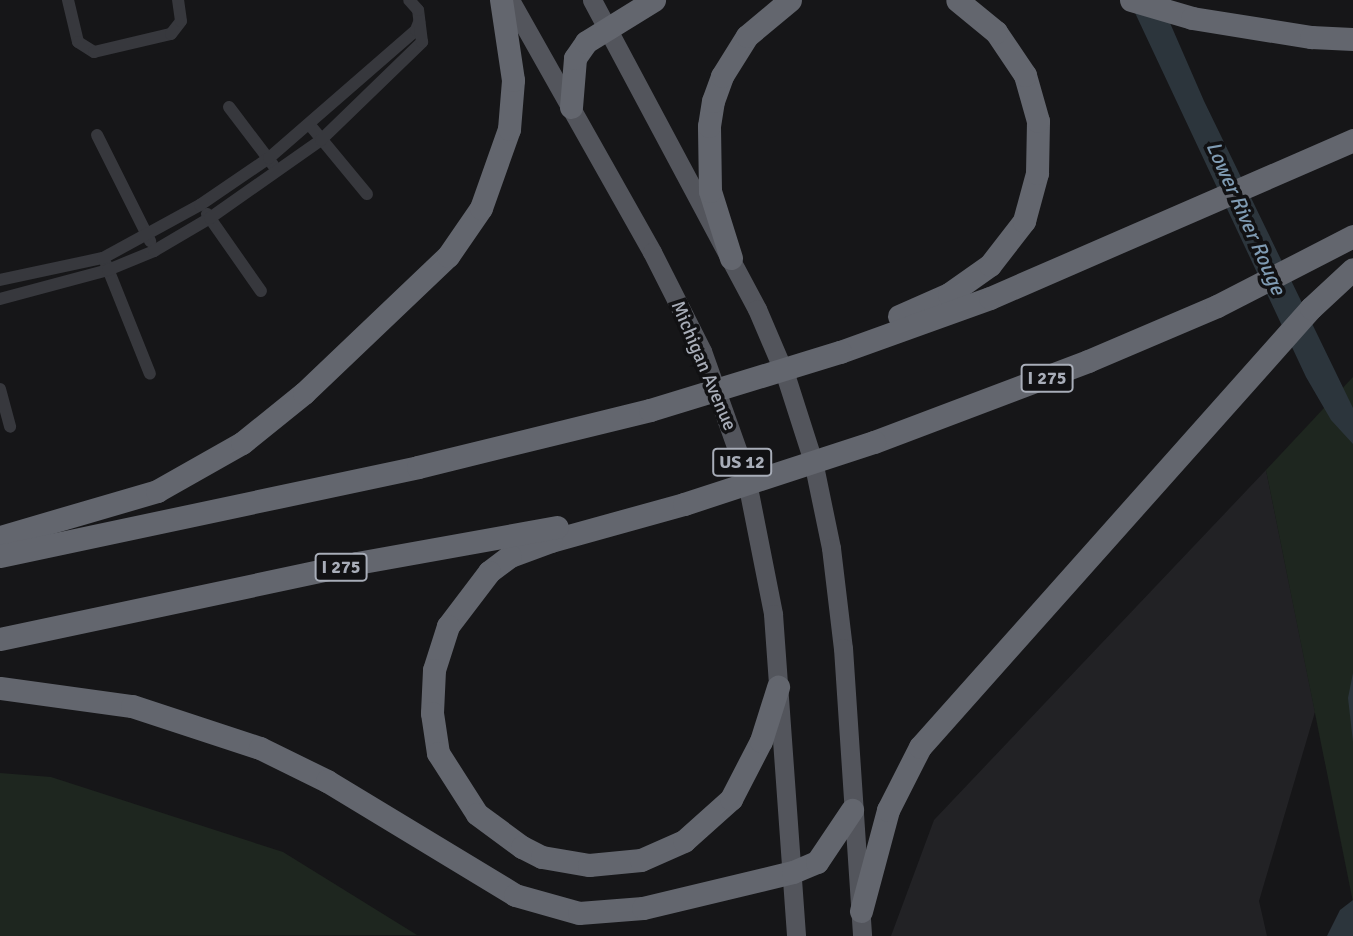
<!DOCTYPE html>
<style>
body{margin:0}
#map{position:relative;width:1353px;height:936px;overflow:hidden;background:#161618;font-family:Signika,sans-serif}
div>[style]{position:absolute}
.built>*{inset:0;background:#222225}
.green>*{inset:0;background:#1e261f}
.water>*{inset:0;background:#2c353c}
.street>*{height:12px;margin:-6px;padding:0 6px;transform-origin:6px;border-radius:6px;background:#37383d}
.primary>*{height:19px;margin:-9.5px;padding:0 9.5px;transform-origin:9.5px;border-radius:9.5px;background:#53555c}
.highway>*{height:23px;margin:-11.5px;padding:0 11.5px;transform-origin:11.5px;border-radius:11.5px;background:#63666e}
.highway-bridge>*{height:23px;margin:-11.5px;padding:0 11.5px;transform-origin:11.5px;border-radius:11.5px;background:#63666e}
span{translate:-50% -50%;white-space:nowrap;text-align:center;line-height:1.15;-webkit-text-stroke:7px #111113;paint-order:stroke}
.shield-label span{padding:2px 5px;background:#111113;border:2px solid;border-radius:5px;-webkit-text-stroke-width:0}
.shield-label{font-size:18px;color:#a8adb8;font-weight:700}
.street-label{font-size:19px;color:#a8adb8}
.water-label{font-size:21px;color:#7f9bb3;font-style:italic}
</style>
<div id="map">
<div class="built">
<div style="clip-path:polygon(1266px 470px,1315px 712px,1259px 901px,1267px 936px,891px 936px,934px 820px)"></div>
</div>
<div class="green">
<div style="clip-path:polygon(1353px 377px,1353px 902px,1266px 470px)"></div>
<div style="clip-path:polygon(0 773px,51px 777px,283px 852px,417px 935px,0 936px)"></div>
</div>
<div class="water">
<div style="clip-path:polygon(1129px 0,1160px 0,1204px 101px,1353px 408px,1353px 444px,1331px 420px,1306px 377px)"></div>
<div style="clip-path:polygon(1353px 673px,1353px 742px,1348px 698px)"></div>
<div style="clip-path:polygon(1353px 900px,1353px 936px,1327px 936px,1340px 910px)"></div>
</div>
<div class="street">
<div style="left:68px;top:0;width:43px;rotate:76.6deg"></div>
<div style="left:78px;top:42px;width:19px;rotate:32deg"></div>
<div style="left:94px;top:52px;width:79px;rotate:-13.2deg"></div>
<div style="left:171px;top:34px;width:16px;rotate:-52deg"></div>
<div style="left:181px;top:21px;width:21px;rotate:-98deg"></div>
<div style="left:229px;top:107px;width:73px;rotate:52.8deg"></div>
<div style="left:309px;top:124px;width:91px;rotate:50.4deg"></div>
<div style="left:97px;top:135px;width:119px;rotate:63.4deg"></div>
<div style="left:207px;top:214px;width:94px;rotate:55deg"></div>
<div style="left:106px;top:264px;width:118px;rotate:68.2deg"></div>
<div style="left:0;top:280px;width:105px;rotate:-12.1deg"></div>
<div style="left:103px;top:258px;width:111px;rotate:-28.7deg"></div>
<div style="left:200px;top:205px;width:83px;rotate:-34.3deg"></div>
<div style="left:269px;top:158px;width:195px;rotate:-41deg"></div>
<div style="left:416px;top:30px;width:9px;rotate:-69deg"></div>
<div style="left:0;top:299px;width:112px;rotate:-15deg"></div>
<div style="left:108px;top:270px;width:50px;rotate:-22.4deg"></div>
<div style="left:154px;top:251px;width:65px;rotate:-30.5deg"></div>
<div style="left:210px;top:218px;width:136px;rotate:-35.1deg"></div>
<div style="left:321px;top:140px;width:141px;rotate:-44.1deg"></div>
<div style="left:422px;top:42px;width:32px;rotate:-97deg"></div>
<div style="left:418px;top:10px;width:13px;rotate:-132deg"></div>
<div style="left:0;top:389px;width:39px;rotate:75deg"></div>
</div>
<div class="primary">
<div style="left:510px;top:0;width:289px;rotate:60.6deg"></div>
<div style="left:652px;top:252px;width:111px;rotate:63.2deg"></div>
<div style="left:702px;top:351px;width:128px;rotate:70.4deg"></div>
<div style="left:745px;top:472px;width:145px;rotate:78.8deg"></div>
<div style="left:773px;top:614px;width:323px;rotate:85.9deg"></div>
<div style="left:592px;top:0;width:350px;rotate:61.9deg"></div>
<div style="left:757px;top:309px;width:74px;rotate:66.9deg"></div>
<div style="left:786px;top:377px;width:88px;rotate:72.2deg"></div>
<div style="left:813px;top:461px;width:89px;rotate:78.3deg"></div>
<div style="left:831px;top:548px;width:101px;rotate:83.2deg"></div>
<div style="left:843px;top:648px;width:289px;rotate:86.2deg"></div>
</div>
<div class="highway">
<div style="left:1131px;top:0;width:64px;rotate:16.4deg"></div>
<div style="left:1192px;top:18px;width:121px;rotate:9.1deg"></div>
<div style="left:1311px;top:37px;width:42px;rotate:2.7deg"></div>
<div style="left:571px;top:107px;width:49px;rotate:-85.3deg"></div>
<div style="left:575px;top:58px;width:19px;rotate:-55deg"></div>
<div style="left:586px;top:42px;width:80px;rotate:-31.7deg"></div>
<div style="left:731px;top:258px;width:70px;rotate:-107.4deg"></div>
<div style="left:710px;top:191px;width:65px;rotate:-90.9deg"></div>
<div style="left:709px;top:126px;width:25px;rotate:-81deg"></div>
<div style="left:713px;top:101px;width:27px;rotate:-70deg"></div>
<div style="left:722px;top:76px;width:47px;rotate:-58deg"></div>
<div style="left:747px;top:36px;width:56px;rotate:-39.9deg"></div>
<div style="left:899px;top:316px;width:55px;rotate:-23.7deg"></div>
<div style="left:949px;top:294px;width:50px;rotate:-35.3deg"></div>
<div style="left:990px;top:265px;width:56px;rotate:-52.3deg"></div>
<div style="left:1024px;top:221px;width:50px;rotate:-74.8deg"></div>
<div style="left:1037px;top:173px;width:52px;rotate:-88.9deg"></div>
<div style="left:1038px;top:121px;width:48px;rotate:-105.8deg"></div>
<div style="left:1025px;top:75px;width:52px;rotate:-124deg"></div>
<div style="left:996px;top:32px;width:50px;rotate:-140.6deg"></div>
<div style="left:840px;top:352px;width:159px;rotate:-19.8deg"></div>
<div style="left:990px;top:298px;width:396px;rotate:-23.5deg"></div>
<div style="left:874px;top:442px;width:229px;rotate:-20.7deg"></div>
<div style="left:1088px;top:361px;width:140px;rotate:-23.1deg"></div>
<div style="left:1217px;top:306px;width:153px;rotate:-27.2deg"></div>
<div style="left:684px;top:504px;width:138px;rotate:164.5deg"></div>
<div style="left:551px;top:541px;width:44px;rotate:159.9deg"></div>
<div style="left:510px;top:556px;width:26px;rotate:143deg"></div>
<div style="left:489px;top:572px;width:68px;rotate:127.2deg"></div>
<div style="left:448px;top:626px;width:46px;rotate:107.7deg"></div>
<div style="left:434px;top:670px;width:43px;rotate:92.7deg"></div>
<div style="left:432px;top:713px;width:40px;rotate:81.5deg"></div>
<div style="left:438px;top:753px;width:72px;rotate:57.4deg"></div>
<div style="left:477px;top:814px;width:56px;rotate:36.3deg"></div>
<div style="left:522px;top:847px;width:22px;rotate:27deg"></div>
<div style="left:542px;top:857px;width:48px;rotate:9.7deg"></div>
<div style="left:589px;top:865px;width:52px;rotate:-5.5deg"></div>
<div style="left:641px;top:860px;width:47px;rotate:-23.8deg"></div>
<div style="left:684px;top:841px;width:63px;rotate:-41.8deg"></div>
<div style="left:731px;top:799px;width:65px;rotate:-62.7deg"></div>
<div style="left:761px;top:741px;width:57px;rotate:-72.5deg"></div>
<div style="left:0;top:537px;width:164px;rotate:-16.3deg"></div>
<div style="left:157px;top:491px;width:98px;rotate:-29.5deg"></div>
<div style="left:242px;top:443px;width:80px;rotate:-38.9deg"></div>
<div style="left:304px;top:393px;width:199px;rotate:-43.6deg"></div>
<div style="left:448px;top:256px;width:58px;rotate:-55.5deg"></div>
<div style="left:481px;top:208px;width:84px;rotate:-70.5deg"></div>
<div style="left:509px;top:129px;width:49px;rotate:-85.3deg"></div>
<div style="left:513px;top:80px;width:81px;rotate:-98.5deg"></div>
<div style="left:0;top:556px;width:427px;rotate:-12deg"></div>
<div style="left:418px;top:467px;width:239px;rotate:-13.8deg"></div>
<div style="left:0;top:639px;width:365px;rotate:-12deg"></div>
<div style="left:357px;top:563px;width:203px;rotate:-10.2deg"></div>
<div style="left:0;top:688px;width:133px;rotate:7.8deg"></div>
<div style="left:132px;top:706px;width:135px;rotate:18.2deg"></div>
<div style="left:260px;top:748px;width:75px;rotate:26.2deg"></div>
<div style="left:327px;top:781px;width:220px;rotate:31.2deg"></div>
<div style="left:515px;top:895px;width:66px;rotate:15.7deg"></div>
<div style="left:579px;top:913px;width:64px;rotate:-4.5deg"></div>
<div style="left:643px;top:908px;width:154px;rotate:-13.5deg"></div>
<div style="left:793px;top:872px;width:26px;rotate:-23deg"></div>
<div style="left:817px;top:862px;width:63px;rotate:-56.1deg"></div>
<div style="left:861px;top:911px;width:105px;rotate:-75deg"></div>
<div style="left:888px;top:810px;width:71px;rotate:-63.1deg"></div>
<div style="left:920px;top:747px;width:588px;rotate:-48.31deg"></div>
<div style="left:1311px;top:308px;width:57px;rotate:-42.9deg"></div>
</div>
<div class="highway-bridge">
<div style="left:650px;top:410px;width:199px;rotate:-17deg"></div>
<div style="left:684px;top:504px;width:200px;rotate:-18.1deg"></div>
</div>
<div class="shield-label">
<span style="left:1047px;top:378px">I 275</span>
<span style="left:742px;top:462px">US 12</span>
<span style="left:341px;top:567px">I 275</span>
</div>
<div class="street-label">
<span style="left:703px;top:366px;rotate:67deg">Michigan Avenue</span>
</div>
<div class="water-label">
<span style="left:1246px;top:218px;rotate:66deg">Lower River Rouge</span>
</div>
</div>
